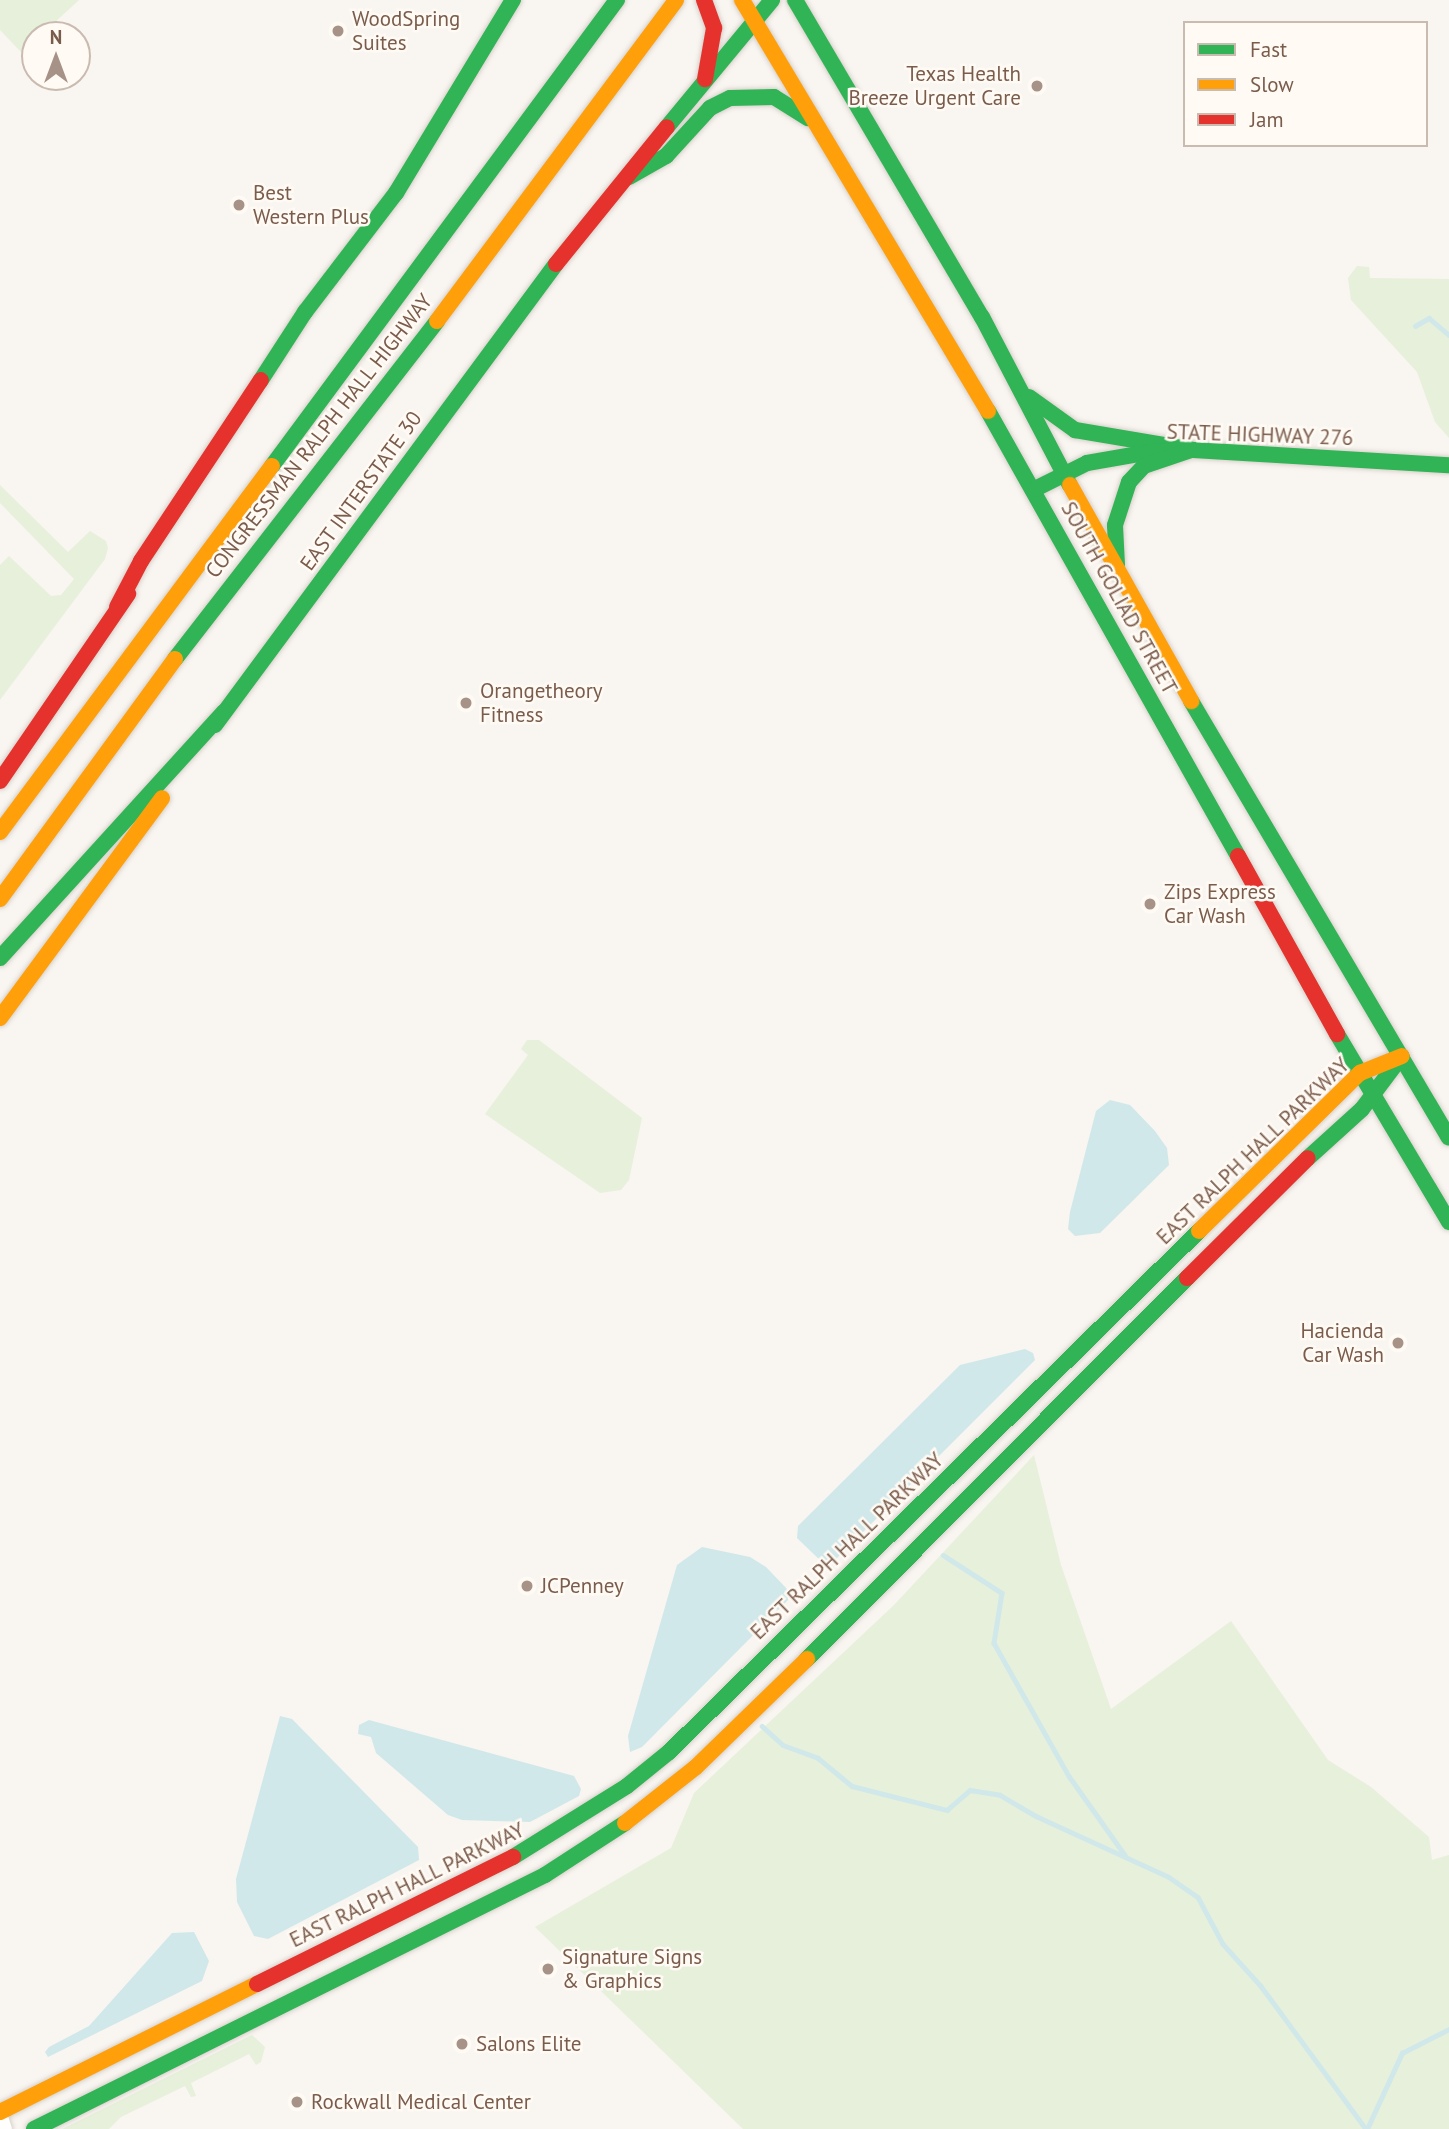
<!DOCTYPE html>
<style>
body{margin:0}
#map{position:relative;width:1449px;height:2129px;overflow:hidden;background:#f9f5f0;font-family:"PT Sans",sans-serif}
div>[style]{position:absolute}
.green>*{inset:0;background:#e7f0db}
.water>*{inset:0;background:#d0e8ea}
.stream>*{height:4.5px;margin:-2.25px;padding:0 2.25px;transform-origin:2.25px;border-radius:2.25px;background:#d0e8ea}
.roads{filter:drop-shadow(0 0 2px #d7d1cb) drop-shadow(0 0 2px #d7d1cb)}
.street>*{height:16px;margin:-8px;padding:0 8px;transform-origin:8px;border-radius:8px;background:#fefefd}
.fast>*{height:16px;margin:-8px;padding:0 8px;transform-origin:8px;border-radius:8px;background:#30b455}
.slow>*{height:16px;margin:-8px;padding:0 8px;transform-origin:8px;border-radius:8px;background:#ff9f0a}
.jam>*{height:16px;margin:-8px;padding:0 8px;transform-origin:8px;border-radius:8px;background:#e5322d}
.dots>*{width:19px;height:19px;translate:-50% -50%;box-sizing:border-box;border:4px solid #fffaf3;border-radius:50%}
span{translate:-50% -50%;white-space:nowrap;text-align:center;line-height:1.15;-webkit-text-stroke:5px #fffaf3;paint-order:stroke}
.poi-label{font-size:21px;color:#7a5c4d}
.left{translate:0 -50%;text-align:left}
.right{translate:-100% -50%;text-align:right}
.street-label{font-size:21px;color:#7a5c4d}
.legend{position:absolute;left:1183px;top:21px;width:245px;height:126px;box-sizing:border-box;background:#fffaf3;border:2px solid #cabbb1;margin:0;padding:9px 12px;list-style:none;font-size:21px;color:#7a5c4d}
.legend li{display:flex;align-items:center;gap:14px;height:35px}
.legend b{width:35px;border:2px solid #cabbb1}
.north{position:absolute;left:21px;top:21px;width:70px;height:70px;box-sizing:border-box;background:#fffaf3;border:2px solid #cabbb1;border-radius:50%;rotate:0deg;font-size:19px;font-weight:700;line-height:28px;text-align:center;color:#7a5c4d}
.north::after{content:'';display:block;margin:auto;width:24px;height:32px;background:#a69286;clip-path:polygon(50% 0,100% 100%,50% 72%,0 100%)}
</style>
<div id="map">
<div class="green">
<div style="clip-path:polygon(0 0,79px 0,41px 35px,35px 35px,22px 53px,0 30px)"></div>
<div style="clip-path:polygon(1357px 266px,1369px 267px,1370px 278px,1449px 279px,1449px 438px,1435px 422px,1417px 372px,1351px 300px,1348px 278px)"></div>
<div style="clip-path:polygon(0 485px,68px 552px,90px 531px,106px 541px,108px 548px,105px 559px,0 700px,0 565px,9px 556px,51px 596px,61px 595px,74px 579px,0 503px)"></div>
<div style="clip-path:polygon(527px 1040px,539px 1040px,642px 1118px,629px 1180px,621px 1190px,600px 1193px,485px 1114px,528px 1055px,521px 1049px)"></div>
<div style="clip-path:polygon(1034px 1455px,1061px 1565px,1111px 1709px,1231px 1621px,1328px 1760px,1371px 1787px,1429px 1837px,1432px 1860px,1449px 1855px,1449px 2129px,743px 2129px,535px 1927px,671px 1848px,694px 1793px,894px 1605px)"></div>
<div style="clip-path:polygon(252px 2035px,265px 2047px,261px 2062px,256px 2065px,249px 2054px,191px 2083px,196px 2096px,191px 2097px,185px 2086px,121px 2117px,109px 2129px,62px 2129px)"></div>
</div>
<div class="water">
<div style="clip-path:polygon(1110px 1100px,1130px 1105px,1155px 1131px,1167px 1148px,1169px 1165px,1100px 1233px,1075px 1236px,1068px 1229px,1070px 1212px,1096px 1111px)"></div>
<div style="clip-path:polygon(1025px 1349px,1033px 1353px,1035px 1360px,834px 1561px,823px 1563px,797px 1538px,798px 1526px,960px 1365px)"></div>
<div style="clip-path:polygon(702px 1547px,750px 1557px,766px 1567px,788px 1590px,788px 1600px,642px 1747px,630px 1752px,628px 1736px,677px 1565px)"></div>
<div style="clip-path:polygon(280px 1716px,292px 1719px,418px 1847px,419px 1860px,268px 1939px,254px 1936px,237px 1902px,236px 1879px)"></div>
<div style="clip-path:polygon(369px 1720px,574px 1776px,581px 1789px,579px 1796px,530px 1822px,462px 1820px,448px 1815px,376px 1753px,371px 1737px,358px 1734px,359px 1725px)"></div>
<div style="clip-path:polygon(194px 1932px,209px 1961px,202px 1981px,48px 2057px,45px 2052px,49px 2047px,89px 2026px,172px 1933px)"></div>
</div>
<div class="stream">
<div style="left:1415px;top:326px;width:16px;rotate:-30deg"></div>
<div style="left:1429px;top:318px;width:26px;rotate:40deg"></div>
<div style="left:943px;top:1555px;width:70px;rotate:32.8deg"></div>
<div style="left:1002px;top:1593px;width:51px;rotate:99.1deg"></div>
<div style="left:994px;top:1643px;width:153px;rotate:60.6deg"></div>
<div style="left:1069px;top:1776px;width:97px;rotate:54.7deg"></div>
<div style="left:762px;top:1726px;width:28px;rotate:42deg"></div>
<div style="left:783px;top:1745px;width:37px;rotate:20deg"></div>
<div style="left:818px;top:1758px;width:44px;rotate:39.5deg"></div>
<div style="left:852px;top:1786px;width:98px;rotate:14.2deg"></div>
<div style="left:947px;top:1810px;width:30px;rotate:-41deg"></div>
<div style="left:970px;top:1790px;width:30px;rotate:9deg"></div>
<div style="left:1000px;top:1795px;width:42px;rotate:30.3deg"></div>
<div style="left:1036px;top:1816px;width:146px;rotate:24.6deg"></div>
<div style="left:1169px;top:1877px;width:35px;rotate:35deg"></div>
<div style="left:1198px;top:1897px;width:53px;rotate:62deg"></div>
<div style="left:1223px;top:1944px;width:57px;rotate:47.9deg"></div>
<div style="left:1261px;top:1986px;width:177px;rotate:53.7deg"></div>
<div style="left:1367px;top:2129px;width:84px;rotate:-65.3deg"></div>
<div style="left:1402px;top:2053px;width:53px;rotate:-27.1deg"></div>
</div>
<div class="roads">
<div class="street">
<div style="left:0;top:2117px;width:13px;rotate:72deg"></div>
</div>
<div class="fast">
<div style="left:795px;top:0;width:368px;rotate:59.5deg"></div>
<div style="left:982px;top:317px;width:190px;rotate:62.4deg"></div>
<div style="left:667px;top:127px;width:165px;rotate:-50.4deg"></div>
<div style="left:629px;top:177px;width:43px;rotate:-29.6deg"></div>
<div style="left:666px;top:156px;width:65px;rotate:-47.5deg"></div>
<div style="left:710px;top:108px;width:22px;rotate:-27deg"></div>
<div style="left:730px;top:98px;width:44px;rotate:-1.3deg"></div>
<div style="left:774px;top:97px;width:40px;rotate:32deg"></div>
<div style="left:261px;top:380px;width:81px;rotate:-57.1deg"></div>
<div style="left:305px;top:312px;width:150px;rotate:-52.6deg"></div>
<div style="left:396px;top:193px;width:226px;rotate:-58.8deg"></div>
<div style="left:1029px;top:397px;width:57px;rotate:35.7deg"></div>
<div style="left:1075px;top:430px;width:120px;rotate:9.6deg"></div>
<div style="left:988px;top:411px;width:510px;rotate:60.67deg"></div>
<div style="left:272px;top:466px;width:580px;rotate:-53.49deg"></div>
<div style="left:1035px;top:489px;width:58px;rotate:-26.6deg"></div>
<div style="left:1087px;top:463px;width:64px;rotate:-9.9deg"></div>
<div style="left:1150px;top:452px;width:43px;rotate:-2.7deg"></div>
<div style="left:1193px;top:450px;width:256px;rotate:3.4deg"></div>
<div style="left:1117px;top:565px;width:40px;rotate:-92.9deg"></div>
<div style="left:1115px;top:525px;width:45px;rotate:-72deg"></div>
<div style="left:1129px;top:482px;width:22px;rotate:-47deg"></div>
<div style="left:1144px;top:466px;width:50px;rotate:-18.8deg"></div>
<div style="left:175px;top:659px;width:428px;rotate:-52.2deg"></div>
<div style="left:1191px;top:701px;width:507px;rotate:59.44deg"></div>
<div style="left:215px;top:725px;width:573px;rotate:-53.51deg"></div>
<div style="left:0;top:958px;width:333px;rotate:-47.7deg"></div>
<div style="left:1337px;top:1034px;width:219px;rotate:59.2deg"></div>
<div style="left:1308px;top:1158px;width:73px;rotate:-42.2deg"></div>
<div style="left:1362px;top:1109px;width:66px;rotate:-53deg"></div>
<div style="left:807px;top:1659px;width:538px;rotate:-45.08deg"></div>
<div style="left:513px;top:1857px;width:134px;rotate:-31.9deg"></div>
<div style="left:627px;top:1786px;width:54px;rotate:-39deg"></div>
<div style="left:669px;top:1752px;width:743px;rotate:-44.51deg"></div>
<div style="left:34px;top:2129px;width:571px;rotate:-26.43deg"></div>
<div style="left:545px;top:1875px;width:95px;rotate:-33deg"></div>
</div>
<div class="slow">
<div style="left:742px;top:0;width:479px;rotate:59.1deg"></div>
<div style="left:437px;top:321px;width:400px;rotate:-53.3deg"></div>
<div style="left:1070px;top:485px;width:248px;rotate:60.7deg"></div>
<div style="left:0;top:832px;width:456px;rotate:-53.4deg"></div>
<div style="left:0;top:899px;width:297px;rotate:-53.9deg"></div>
<div style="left:0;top:1018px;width:273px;rotate:-53.6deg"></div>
<div style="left:1199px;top:1231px;width:226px;rotate:-44.5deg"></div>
<div style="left:1360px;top:1073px;width:45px;rotate:-22deg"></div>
<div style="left:625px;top:1823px;width:90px;rotate:-38.3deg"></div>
<div style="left:696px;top:1767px;width:155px;rotate:-44.2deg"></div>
<div style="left:0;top:2112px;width:287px;rotate:-26.5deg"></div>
</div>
<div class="jam">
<div style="left:704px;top:0;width:30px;rotate:70deg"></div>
<div style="left:714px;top:28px;width:52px;rotate:100deg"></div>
<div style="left:556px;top:264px;width:176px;rotate:-51deg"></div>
<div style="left:117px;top:607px;width:52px;rotate:-62.4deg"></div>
<div style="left:141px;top:561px;width:217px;rotate:-56.5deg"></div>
<div style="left:0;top:781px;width:227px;rotate:-55.6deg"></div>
<div style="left:1238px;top:856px;width:204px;rotate:60.9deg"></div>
<div style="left:1187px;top:1278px;width:170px;rotate:-44.8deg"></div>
<div style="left:257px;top:1984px;width:286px;rotate:-26.4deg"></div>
</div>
</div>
<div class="dots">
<div style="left:338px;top:31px;background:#a69286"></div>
<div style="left:1037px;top:86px;background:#a69286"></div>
<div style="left:239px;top:205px;background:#a69286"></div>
<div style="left:466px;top:703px;background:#a69286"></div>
<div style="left:1150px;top:904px;background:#a69286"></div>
<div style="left:1398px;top:1343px;background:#a69286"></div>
<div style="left:527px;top:1586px;background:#a69286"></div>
<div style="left:548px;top:1969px;background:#a69286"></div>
<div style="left:462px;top:2044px;background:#a69286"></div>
<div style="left:297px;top:2102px;background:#a69286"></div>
</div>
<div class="poi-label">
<span class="left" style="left:352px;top:31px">WoodSpring<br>Suites</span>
<span class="right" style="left:1021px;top:86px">Texas Health<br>Breeze Urgent Care</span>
<span class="left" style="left:253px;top:205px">Best<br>Western Plus</span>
<span class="left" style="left:480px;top:703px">Orangetheory<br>Fitness</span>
<span class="left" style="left:1164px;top:904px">Zips Express<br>Car Wash</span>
<span class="right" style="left:1384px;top:1343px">Hacienda<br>Car Wash</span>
<span class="left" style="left:541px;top:1586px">JCPenney</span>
<span class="left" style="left:562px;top:1969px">Signature Signs<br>&amp; Graphics</span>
<span class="left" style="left:476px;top:2044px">Salons Elite</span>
<span class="left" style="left:311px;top:2102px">Rockwall Medical Center</span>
</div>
<div class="street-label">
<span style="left:1260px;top:435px;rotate:2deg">STATE HIGHWAY 276</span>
<span style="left:319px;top:436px;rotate:-52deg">CONGRESSMAN RALPH HALL HIGHWAY</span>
<span style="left:361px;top:491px;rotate:-54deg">EAST INTERSTATE 30</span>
<span style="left:1119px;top:598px;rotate:61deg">SOUTH GOLIAD STREET</span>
<span style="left:1253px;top:1151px;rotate:-44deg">EAST RALPH HALL PARKWAY</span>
<span style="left:847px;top:1546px;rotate:-44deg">EAST RALPH HALL PARKWAY</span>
<span style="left:407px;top:1885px;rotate:-26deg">EAST RALPH HALL PARKWAY</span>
</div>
<ul class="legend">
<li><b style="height:9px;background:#30b455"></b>Fast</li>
<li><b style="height:9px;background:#ff9f0a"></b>Slow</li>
<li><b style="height:9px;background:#e5322d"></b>Jam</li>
</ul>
<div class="north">N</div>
</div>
